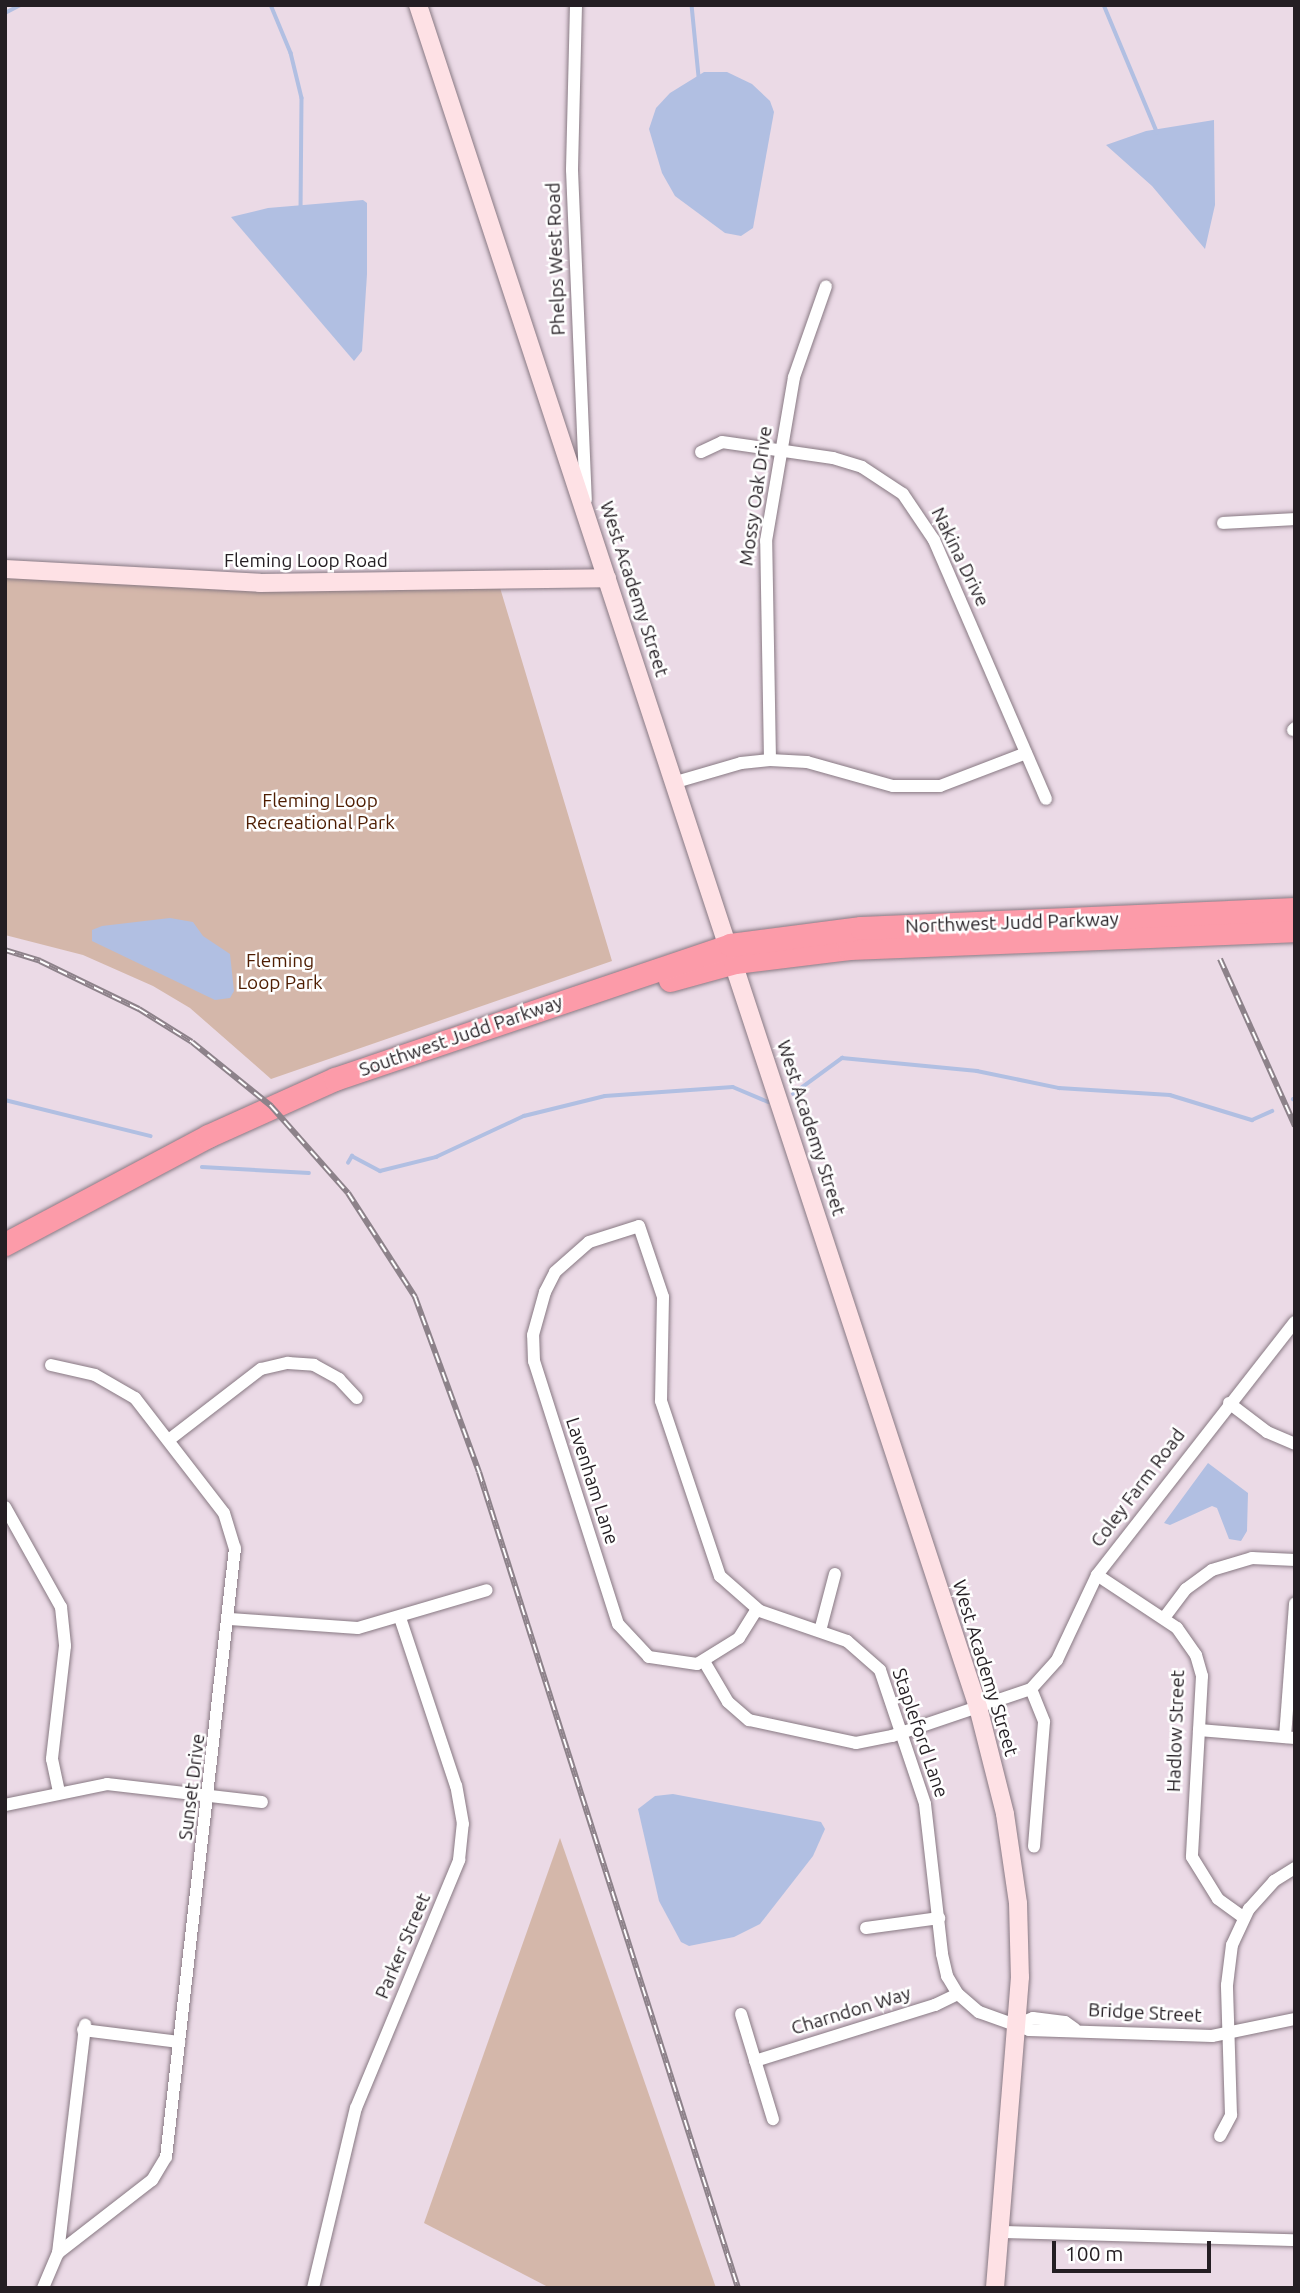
<!DOCTYPE html>
<style>
body{margin:0}
#map{position:relative;width:1300px;height:2293px;overflow:hidden;background:#ebdae6;font-family:Ubuntu,sans-serif}
div>[style]{position:absolute}
.green>*{inset:0;background:#d4b7aa}
.water>*{inset:0;background:#b1bfe2}
.stream>*{height:3.5px;margin:-1.75px;padding:0 1.75px;transform-origin:1.75px;border-radius:1.75px;background:#b1bfe2}
.roads{filter:drop-shadow(0 0 2px #887983) drop-shadow(0 0 2px #887983)}
.street>*{height:12px;margin:-6px;padding:0 6px;transform-origin:6px;border-radius:6px;background:#fff}
.secondary>*{height:18px;margin:-9px;padding:0 9px;transform-origin:9px;border-radius:9px;background:#fee1e5}
.highway>*{height:23px;margin:-11.5px;padding:0 11.5px;transform-origin:11.5px;border-radius:11.5px;background:#fc9ba9}
.rail>*{height:6px;margin-top:-3px;transform-origin:0;background:repeating-linear-gradient(90deg,#fff 0 10px,#8d828a 0 20px);box-sizing:border-box;border-block:2px solid #8d828a}
span{translate:-50% -50%;white-space:nowrap;text-align:center;line-height:1.15;-webkit-text-stroke:5px #fff;paint-order:stroke}
.street-label{font-size:19px;color:#241e23}
.park-label{font-size:19px;color:#4e1d02}
.frame{position:absolute;inset:0;border:7px solid #241e23;pointer-events:none}
.scale{position:absolute;left:1052px;top:2241px;width:159px;height:32px;box-sizing:border-box;border:4px solid #241e23;border-top:0;padding-left:9px;font-size:21px;line-height:24px;white-space:nowrap;color:#241e23;-webkit-text-stroke:5px #fff;paint-order:stroke}
</style>
<div id="map">
<div class="green">
<div style="clip-path:polygon(5px 570px,498px 581px,612px 961px,271px 1079px,190px 1008px,153px 986px,83px 955px,5px 935px)"></div>
<div style="clip-path:polygon(560px 1838px,716px 2288px,550px 2288px,424px 2223px)"></div>
</div>
<div class="water">
<div style="clip-path:polygon(704px 72px,727px 72px,752px 84px,770px 101px,774px 112px,753px 228px,741px 236px,725px 233px,675px 196px,662px 173px,649px 129px,656px 108px,670px 93px)"></div>
<div style="clip-path:polygon(1214px 120px,1215px 205px,1205px 249px,1152px 186px,1106px 145px,1146px 131px)"></div>
<div style="clip-path:polygon(363px 200px,367px 203px,367px 274px,362px 351px,354px 361px,231px 217px,268px 208px)"></div>
<div style="clip-path:polygon(170px 918px,193px 922px,203px 936px,230px 954px,234px 991px,230px 998px,215px 1000px,92px 941px,92px 930px,102px 926px)"></div>
<div style="clip-path:polygon(1208px 1463px,1248px 1493px,1247px 1531px,1241px 1541px,1229px 1539px,1217px 1508px,1212px 1506px,1170px 1525px,1164px 1523px)"></div>
<div style="clip-path:polygon(673px 1794px,821px 1822px,825px 1829px,813px 1856px,760px 1924px,734px 1937px,689px 1946px,681px 1942px,659px 1901px,638px 1809px,655px 1796px)"></div>
</div>
<div class="stream">
<div style="left:271px;top:5px;width:52px;rotate:67.4deg"></div>
<div style="left:291px;top:53px;width:46px;rotate:76.3deg"></div>
<div style="left:302px;top:98px;width:109px;rotate:90.5deg"></div>
<div style="left:692px;top:5px;width:71px;rotate:84.4deg"></div>
<div style="left:1104px;top:5px;width:138px;rotate:67.3deg"></div>
<div style="left:5px;top:13px;width:18px;rotate:-27deg"></div>
<div style="left:793px;top:1094px;width:61px;rotate:-36.3deg"></div>
<div style="left:842px;top:1058px;width:136px;rotate:5.5deg"></div>
<div style="left:977px;top:1071px;width:84px;rotate:11.7deg"></div>
<div style="left:1059px;top:1088px;width:111px;rotate:3.6deg"></div>
<div style="left:1170px;top:1095px;width:86px;rotate:17deg"></div>
<div style="left:1252px;top:1120px;width:22px;rotate:-24deg"></div>
<div style="left:1293px;top:1099px;width:2px;rotate:27deg"></div>
<div style="left:5px;top:1100px;width:150px;rotate:13.9deg"></div>
<div style="left:348px;top:1163px;width:8px;rotate:-60deg"></div>
<div style="left:352px;top:1156px;width:32px;rotate:28deg"></div>
<div style="left:380px;top:1171px;width:58px;rotate:-14deg"></div>
<div style="left:436px;top:1157px;width:97px;rotate:-25deg"></div>
<div style="left:524px;top:1116px;width:83px;rotate:-13.9deg"></div>
<div style="left:605px;top:1096px;width:128px;rotate:-4deg"></div>
<div style="left:733px;top:1087px;width:38px;rotate:23deg"></div>
<div style="left:202px;top:1167px;width:107px;rotate:3.2deg"></div>
</div>
<div class="roads">
<div class="street">
<div style="left:576px;top:5px;width:165px;rotate:91.4deg"></div>
<div style="left:572px;top:170px;width:330px;rotate:87.6deg"></div>
<div style="left:701px;top:452px;width:23px;rotate:-25deg"></div>
<div style="left:722px;top:442px;width:112px;rotate:8.2deg"></div>
<div style="left:833px;top:458px;width:30px;rotate:17deg"></div>
<div style="left:862px;top:467px;width:49px;rotate:33.4deg"></div>
<div style="left:903px;top:494px;width:55px;rotate:56deg"></div>
<div style="left:934px;top:540px;width:282px;rotate:66.6deg"></div>
<div style="left:1223px;top:523px;width:72px;rotate:-3.2deg"></div>
<div style="left:1293px;top:730px;width:3px;rotate:-45deg"></div>
<div style="left:770px;top:760px;width:219px;rotate:-91deg"></div>
<div style="left:766px;top:541px;width:166px;rotate:-80.3deg"></div>
<div style="left:794px;top:377px;width:96px;rotate:-70.6deg"></div>
<div style="left:676px;top:782px;width:68px;rotate:-16.3deg"></div>
<div style="left:741px;top:763px;width:29px;rotate:-6deg"></div>
<div style="left:770px;top:760px;width:37px;rotate:3deg"></div>
<div style="left:807px;top:762px;width:89px;rotate:15.6deg"></div>
<div style="left:893px;top:786px;width:47px"></div>
<div style="left:940px;top:786px;width:92px;rotate:-21deg"></div>
<div style="left:51px;top:1365px;width:45px;rotate:12.8deg"></div>
<div style="left:95px;top:1375px;width:46px;rotate:29.9deg"></div>
<div style="left:135px;top:1398px;width:145px;rotate:52.3deg"></div>
<div style="left:224px;top:1513px;width:37px;rotate:73deg"></div>
<div style="left:235px;top:1548px;width:613px;rotate:96.46deg"></div>
<div style="left:166px;top:2157px;width:27px;rotate:121deg"></div>
<div style="left:152px;top:2180px;width:119px;rotate:142.2deg"></div>
<div style="left:1229px;top:1403px;width:48px;rotate:37.3deg"></div>
<div style="left:1267px;top:1432px;width:30px;rotate:23deg"></div>
<div style="left:170px;top:1439px;width:115px;rotate:-37.6deg"></div>
<div style="left:261px;top:1369px;width:28px;rotate:-13deg"></div>
<div style="left:288px;top:1363px;width:26px;rotate:4deg"></div>
<div style="left:314px;top:1365px;width:29px;rotate:29deg"></div>
<div style="left:339px;top:1379px;width:26px;rotate:47deg"></div>
<div style="left:5px;top:1507px;width:115px;rotate:60.8deg"></div>
<div style="left:61px;top:1607px;width:39px;rotate:84deg"></div>
<div style="left:65px;top:1646px;width:114px;rotate:96.6deg"></div>
<div style="left:52px;top:1759px;width:34px;rotate:78deg"></div>
<div style="left:1097px;top:1575px;width:96px;rotate:33.5deg"></div>
<div style="left:1177px;top:1628px;width:33px;rotate:55deg"></div>
<div style="left:1196px;top:1655px;width:22px;rotate:74deg"></div>
<div style="left:1202px;top:1676px;width:181px;rotate:93.2deg"></div>
<div style="left:1192px;top:1857px;width:49px;rotate:58.2deg"></div>
<div style="left:1218px;top:1899px;width:31px;rotate:36deg"></div>
<div style="left:757px;top:1609px;width:34px;rotate:122deg"></div>
<div style="left:739px;top:1638px;width:49px;rotate:148.2deg"></div>
<div style="left:697px;top:1664px;width:49px;rotate:-171.7deg"></div>
<div style="left:649px;top:1657px;width:45px;rotate:-133.2deg"></div>
<div style="left:618px;top:1624px;width:276px;rotate:-107.7deg"></div>
<div style="left:534px;top:1361px;width:26px;rotate:-92deg"></div>
<div style="left:533px;top:1335px;width:45px;rotate:-74.4deg"></div>
<div style="left:545px;top:1292px;width:22px;rotate:-63deg"></div>
<div style="left:555px;top:1272px;width:45px;rotate:-41.4deg"></div>
<div style="left:589px;top:1242px;width:52px;rotate:-17.7deg"></div>
<div style="left:639px;top:1226px;width:75px;rotate:71.3deg"></div>
<div style="left:663px;top:1297px;width:104px;rotate:91.1deg"></div>
<div style="left:661px;top:1401px;width:185px;rotate:71.4deg"></div>
<div style="left:720px;top:1576px;width:53px;rotate:41.2deg"></div>
<div style="left:760px;top:1611px;width:92px;rotate:19deg"></div>
<div style="left:847px;top:1641px;width:44px;rotate:41.3deg"></div>
<div style="left:880px;top:1670px;width:141px;rotate:71.4deg"></div>
<div style="left:925px;top:1804px;width:151px;rotate:83.5deg"></div>
<div style="left:942px;top:1954px;width:23px;rotate:77deg"></div>
<div style="left:947px;top:1976px;width:21px;rotate:59deg"></div>
<div style="left:958px;top:1994px;width:28px;rotate:41deg"></div>
<div style="left:979px;top:2012px;width:53px;rotate:19.8deg"></div>
<div style="left:1029px;top:2030px;width:183px;rotate:1.9deg"></div>
<div style="left:1212px;top:2036px;width:85px;rotate:-11.6deg"></div>
<div style="left:1164px;top:1618px;width:36px;rotate:-53deg"></div>
<div style="left:1186px;top:1589px;width:32px;rotate:-36deg"></div>
<div style="left:1212px;top:1570px;width:42px;rotate:-16.7deg"></div>
<div style="left:1252px;top:1558px;width:43px;rotate:2.7deg"></div>
<div style="left:230px;top:1619px;width:128px;rotate:4deg"></div>
<div style="left:358px;top:1628px;width:134px;rotate:-16.4deg"></div>
<div style="left:820px;top:1631px;width:59px;rotate:-75.3deg"></div>
<div style="left:705px;top:1663px;width:45px;rotate:59.5deg"></div>
<div style="left:728px;top:1702px;width:28px;rotate:41deg"></div>
<div style="left:749px;top:1720px;width:109px;rotate:12.1deg"></div>
<div style="left:856px;top:1743px;width:37px;rotate:-11deg"></div>
<div style="left:892px;top:1736px;width:147px;rotate:-18.7deg"></div>
<div style="left:1031px;top:1689px;width:39px;rotate:-48deg"></div>
<div style="left:1057px;top:1660px;width:94px;rotate:-64.8deg"></div>
<div style="left:1097px;top:1575px;width:321px;rotate:-52deg"></div>
<div style="left:1031px;top:1689px;width:35px;rotate:68deg"></div>
<div style="left:1044px;top:1722px;width:125px;rotate:94.6deg"></div>
<div style="left:1199px;top:1730px;width:96px;rotate:4.8deg"></div>
<div style="left:1285px;top:1737px;width:134px;rotate:-85.7deg"></div>
<div style="left:5px;top:1805px;width:104px;rotate:-11.6deg"></div>
<div style="left:107px;top:1784px;width:156px;rotate:6.6deg"></div>
<div style="left:866px;top:1928px;width:74px;rotate:-7.8deg"></div>
<div style="left:741px;top:2014px;width:110px;rotate:73.1deg"></div>
<div style="left:1018px;top:2024px;width:16px;rotate:-22deg"></div>
<div style="left:1033px;top:2018px;width:32px;rotate:7deg"></div>
<div style="left:1065px;top:2022px;width:12px;rotate:35deg"></div>
<div style="left:83px;top:2030px;width:97px;rotate:7.1deg"></div>
<div style="left:755px;top:2061px;width:189px;rotate:-17.3deg"></div>
<div style="left:935px;top:2005px;width:25px;rotate:-26deg"></div>
<div style="left:1220px;top:2136px;width:24px;rotate:-62deg"></div>
<div style="left:1231px;top:2115px;width:130px;rotate:-91.8deg"></div>
<div style="left:1227px;top:1985px;width:40px;rotate:-82.9deg"></div>
<div style="left:1232px;top:1945px;width:40px;rotate:-65deg"></div>
<div style="left:1249px;top:1909px;width:38px;rotate:-48deg"></div>
<div style="left:1274px;top:1881px;width:25px;rotate:-32deg"></div>
<div style="left:1001px;top:2232px;width:294px;rotate:1.6deg"></div>
<div style="left:43px;top:2288px;width:38px;rotate:-67deg"></div>
<div style="left:58px;top:2253px;width:230px;rotate:-83.2deg"></div>
<div style="left:313px;top:2288px;width:185px;rotate:-76.6deg"></div>
<div style="left:356px;top:2108px;width:269px;rotate:-67.4deg"></div>
<div style="left:459px;top:1860px;width:36px;rotate:-84deg"></div>
<div style="left:463px;top:1824px;width:39px;rotate:-100deg"></div>
<div style="left:456px;top:1786px;width:177px;rotate:-108.4deg"></div>
</div>
<div class="secondary">
<div style="left:418px;top:5px;width:1792px;rotate:71.79deg"></div>
<div style="left:978px;top:1707px;width:110px;rotate:75.8deg"></div>
<div style="left:1005px;top:1814px;width:90px;rotate:81.7deg"></div>
<div style="left:1018px;top:1903px;width:74px;rotate:88.5deg"></div>
<div style="left:1020px;top:1977px;width:312px;rotate:94.6deg"></div>
<div style="left:5px;top:569px;width:255px;rotate:3.1deg"></div>
<div style="left:260px;top:583px;width:347px;rotate:-0.8deg"></div>
</div>
<div class="highway">
<div style="left:670px;top:980px;width:67px;rotate:-15.5deg"></div>
<div style="left:735px;top:962px;width:115px;rotate:-7deg"></div>
<div style="left:849px;top:948px;width:446px;rotate:-2.3deg"></div>
<div style="left:5px;top:1244px;width:230px;rotate:-28deg"></div>
<div style="left:208px;top:1136px;width:139px;rotate:-24.2deg"></div>
<div style="left:335px;top:1079px;width:417px;rotate:-18.7deg"></div>
<div style="left:730px;top:945px;width:132px;rotate:-7.4deg"></div>
<div style="left:861px;top:928px;width:434px;rotate:-2.5deg"></div>
</div>
</div>
<div class="rail">
<div style="left:5px;top:950px;width:37px;rotate:17deg"></div>
<div style="left:40px;top:961px;width:110px;rotate:25.9deg"></div>
<div style="left:139px;top:1009px;width:62px;rotate:31.9deg"></div>
<div style="left:192px;top:1042px;width:102px;rotate:39deg"></div>
<div style="left:271px;top:1106px;width:116px;rotate:48.5deg"></div>
<div style="left:348px;top:1193px;width:124px;rotate:57.2deg"></div>
<div style="left:415px;top:1297px;width:186px;rotate:69.9deg"></div>
<div style="left:479px;top:1472px;width:856px;rotate:72.39deg"></div>
<div style="left:1220px;top:959px;width:183px;rotate:65.8deg"></div>
</div>
<div class="street-label">
<span style="left:556px;top:259px;rotate:-92deg">Phelps West Road</span>
<span style="left:756px;top:496px;rotate:-82deg">Mossy Oak Drive</span>
<span style="left:960px;top:557px;rotate:64deg">Nakina Drive</span>
<span style="left:306px;top:561px">Fleming Loop Road</span>
<span style="left:634px;top:589px;rotate:72deg">West Academy Street</span>
<span style="left:1012px;top:923px;rotate:-2deg">Northwest Judd Parkway</span>
<span style="left:461px;top:1036px;rotate:-19deg">Southwest Judd Parkway</span>
<span style="left:811px;top:1128px;rotate:72deg">West Academy Street</span>
<span style="left:592px;top:1481px;rotate:72deg">Lavenham Lane</span>
<span style="left:1138px;top:1488px;rotate:-53deg">Coley Farm Road</span>
<span style="left:985px;top:1668px;rotate:73deg">West Academy Street</span>
<span style="left:1176px;top:1731px;rotate:-88deg">Hadlow Street</span>
<span style="left:920px;top:1733px;rotate:71deg">Stapleford Lane</span>
<span style="left:192px;top:1787px;rotate:-83deg">Sunset Drive</span>
<span style="left:403px;top:1946px;rotate:-67deg">Parker Street</span>
<span style="left:851px;top:2011px;rotate:-17deg">Charndon Way</span>
<span style="left:1145px;top:2013px;rotate:3deg">Bridge Street</span>
</div>
<div class="park-label">
<span style="left:320px;top:812px">Fleming Loop<br>Recreational Park</span>
<span style="left:280px;top:972px">Fleming<br>Loop Park</span>
</div>
<div class="frame"></div>
<div class="scale">100 m</div>
</div>
